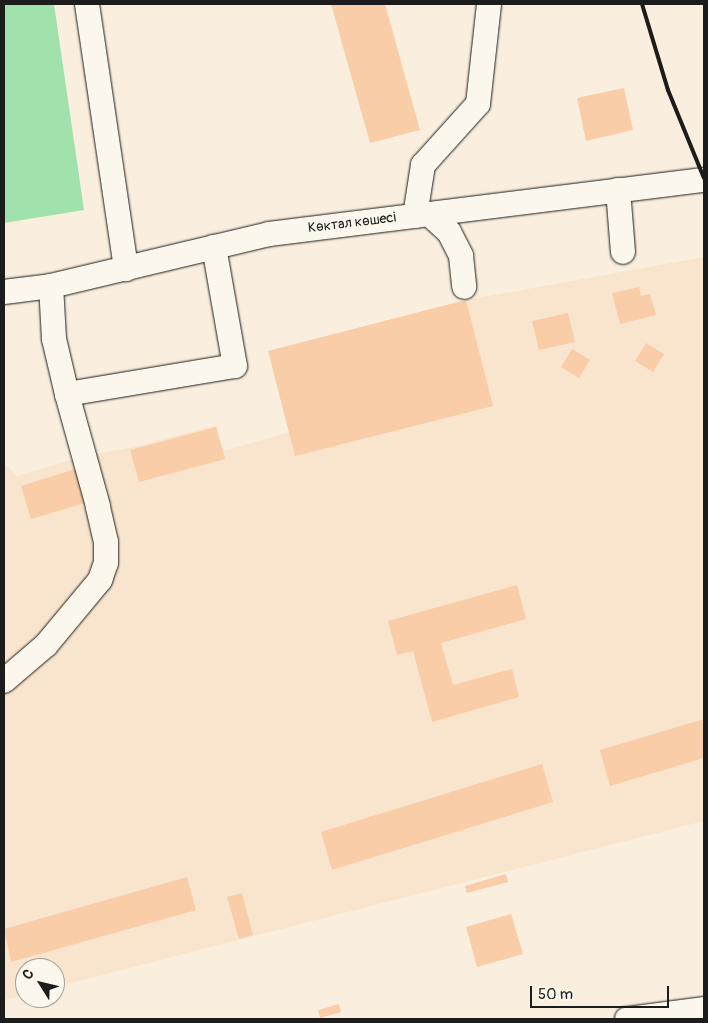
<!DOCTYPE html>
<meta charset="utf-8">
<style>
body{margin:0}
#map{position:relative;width:708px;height:1023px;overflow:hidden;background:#faefde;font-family:Pangolin,sans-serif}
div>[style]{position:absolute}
.built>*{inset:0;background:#f9e5ce}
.green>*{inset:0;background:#a1e1ab}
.building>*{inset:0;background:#f8cda7}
.roads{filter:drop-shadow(0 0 1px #1c1c1c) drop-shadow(0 0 1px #1c1c1c)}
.minor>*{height:24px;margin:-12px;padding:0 12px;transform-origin:12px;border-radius:12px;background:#fbf7ec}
.rail>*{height:4px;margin:-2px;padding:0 2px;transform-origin:2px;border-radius:2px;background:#1c1c1c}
span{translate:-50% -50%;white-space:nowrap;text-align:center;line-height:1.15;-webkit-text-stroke:4px #fbf7ec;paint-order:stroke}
.street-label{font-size:14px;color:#1c1c1c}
.frame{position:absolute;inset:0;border:5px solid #1c1c1c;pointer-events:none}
.north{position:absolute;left:15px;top:958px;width:50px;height:50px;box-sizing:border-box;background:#fbf7ec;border:1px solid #a29f99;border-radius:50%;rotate:306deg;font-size:14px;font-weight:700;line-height:20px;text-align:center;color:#1c1c1c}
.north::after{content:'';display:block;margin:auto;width:18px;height:22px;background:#1c1c1c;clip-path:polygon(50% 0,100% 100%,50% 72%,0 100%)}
.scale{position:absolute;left:530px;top:986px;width:139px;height:22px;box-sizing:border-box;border:2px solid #1c1c1c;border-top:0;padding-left:6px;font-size:15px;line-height:18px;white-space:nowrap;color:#1c1c1c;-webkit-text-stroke:4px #fbf7ec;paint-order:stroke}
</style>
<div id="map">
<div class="built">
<div style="clip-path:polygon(704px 257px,704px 821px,55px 987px,55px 968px,25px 968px,25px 995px,4px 1000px,4px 463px,17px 476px,84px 456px,133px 447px,216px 425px,224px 451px,289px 432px,268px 351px,466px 300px)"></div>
</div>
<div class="green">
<div style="clip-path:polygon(4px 4px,54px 4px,84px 210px,4px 223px)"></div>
</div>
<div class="building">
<div style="clip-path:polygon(331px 4px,385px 4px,420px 130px,370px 143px)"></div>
<div style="clip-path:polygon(624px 88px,633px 130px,586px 141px,577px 98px)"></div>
<div style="clip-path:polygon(639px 287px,641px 296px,650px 294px,656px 315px,620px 324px,612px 293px)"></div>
<div style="clip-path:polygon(466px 300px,493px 406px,295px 456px,268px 351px)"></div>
<div style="clip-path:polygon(568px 313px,575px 342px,539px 350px,532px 321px)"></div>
<div style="clip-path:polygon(646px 343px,664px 354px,653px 372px,635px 361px)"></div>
<div style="clip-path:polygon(572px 349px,590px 360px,579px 378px,561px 367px)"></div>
<div style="clip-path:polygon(216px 427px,225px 459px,139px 482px,130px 450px)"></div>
<div style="clip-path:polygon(85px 466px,95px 500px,31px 519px,21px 486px)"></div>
<div style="clip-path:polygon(517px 585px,526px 619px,441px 643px,453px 685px,512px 669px,519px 697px,432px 722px,413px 651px,397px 655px,388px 621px)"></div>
<div style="clip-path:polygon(704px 719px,704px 758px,610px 786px,600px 750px)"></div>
<div style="clip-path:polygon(542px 764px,553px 802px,332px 870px,321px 832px)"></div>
<div style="clip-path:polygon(506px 874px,508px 882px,467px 893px,465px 886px)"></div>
<div style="clip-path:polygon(187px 877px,196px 910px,11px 962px,4px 929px)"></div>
<div style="clip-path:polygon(242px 893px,253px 935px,239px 939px,227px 897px)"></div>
<div style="clip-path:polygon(511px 914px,523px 954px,477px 967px,466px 927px)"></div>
<div style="clip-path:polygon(339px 1004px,341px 1012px,320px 1018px,318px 1010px)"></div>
</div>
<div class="roads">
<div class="minor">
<div style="left:87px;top:4px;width:268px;rotate:81.6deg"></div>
<div style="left:618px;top:190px;width:62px;rotate:85.4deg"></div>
<div style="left:429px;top:214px;width:27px;rotate:42deg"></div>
<div style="left:449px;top:232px;width:27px;rotate:63deg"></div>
<div style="left:461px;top:256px;width:31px;rotate:84deg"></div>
<div style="left:415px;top:216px;width:52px;rotate:-81.1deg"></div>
<div style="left:423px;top:165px;width:82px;rotate:-48deg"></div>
<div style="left:478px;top:104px;width:101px;rotate:-83.7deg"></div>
<div style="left:4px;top:292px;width:47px;rotate:-7.3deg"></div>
<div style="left:51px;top:286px;width:224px;rotate:-13.4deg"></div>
<div style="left:269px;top:234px;width:438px;rotate:-7.1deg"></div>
<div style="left:67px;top:394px;width:170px;rotate:-9.5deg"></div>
<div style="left:235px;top:366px;width:121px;rotate:-100deg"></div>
<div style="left:4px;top:681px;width:55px;rotate:-40.6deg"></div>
<div style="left:46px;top:645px;width:85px;rotate:-50.3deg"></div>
<div style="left:100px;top:580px;width:18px;rotate:-71deg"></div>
<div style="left:106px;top:563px;width:21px;rotate:-90deg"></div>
<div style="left:106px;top:542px;width:37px;rotate:-103deg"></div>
<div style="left:98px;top:506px;width:116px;rotate:-105.5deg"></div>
<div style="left:67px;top:394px;width:57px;rotate:-103.3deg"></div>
<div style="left:54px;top:339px;width:53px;rotate:-93.2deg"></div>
<div style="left:627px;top:1019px;width:78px;rotate:-7.4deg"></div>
</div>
</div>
<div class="rail">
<div style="left:642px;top:4px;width:90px;rotate:73.2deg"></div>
<div style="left:668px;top:90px;width:95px;rotate:67.8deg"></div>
</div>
<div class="street-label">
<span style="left:352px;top:223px;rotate:-7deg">Көктал көшесі</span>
</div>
<div class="frame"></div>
<div class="north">С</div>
<div class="scale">50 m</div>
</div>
